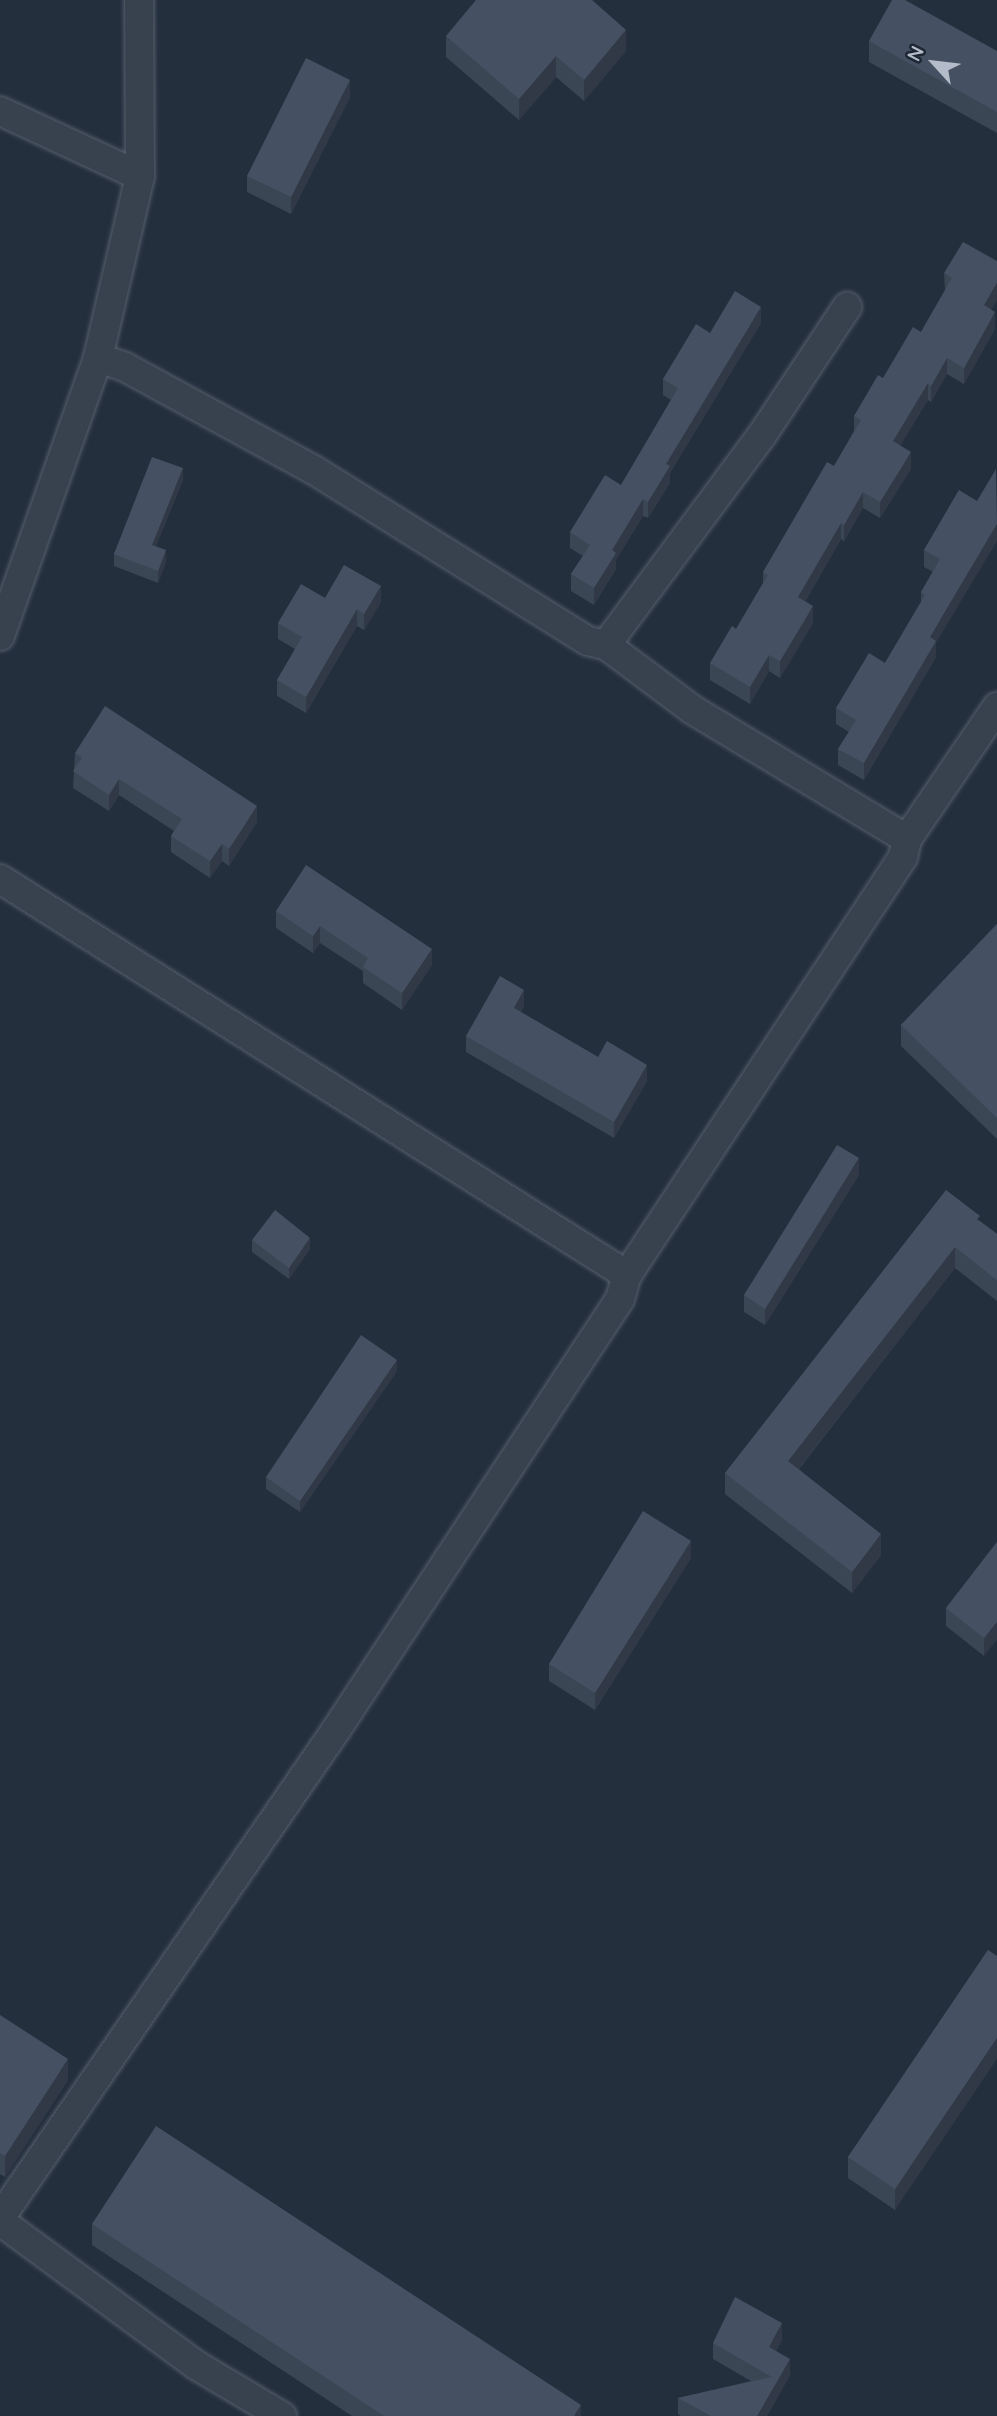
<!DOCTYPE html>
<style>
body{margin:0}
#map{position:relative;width:997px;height:2416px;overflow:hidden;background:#242f3e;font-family:Quicksand,sans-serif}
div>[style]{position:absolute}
.roads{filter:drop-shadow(0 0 2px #565f6c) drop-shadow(0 0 2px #565f6c)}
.minor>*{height:28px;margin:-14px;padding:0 14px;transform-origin:14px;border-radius:14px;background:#38414e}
.wall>*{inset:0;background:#3b4654}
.shaded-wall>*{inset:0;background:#303945}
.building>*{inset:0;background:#455162}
span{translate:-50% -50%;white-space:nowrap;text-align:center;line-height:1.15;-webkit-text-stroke:5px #1d2633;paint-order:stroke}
.north{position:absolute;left:899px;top:28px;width:70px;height:70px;-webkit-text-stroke:5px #1d2633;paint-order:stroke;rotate:297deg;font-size:19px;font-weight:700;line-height:28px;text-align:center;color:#b4bcc9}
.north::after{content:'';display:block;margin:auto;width:24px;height:32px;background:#b4bcc9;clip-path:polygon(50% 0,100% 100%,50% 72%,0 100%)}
</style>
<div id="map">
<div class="roads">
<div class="minor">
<div style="left:0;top:111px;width:154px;rotate:24.9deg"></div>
<div style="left:98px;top:358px;width:28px;rotate:18deg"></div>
<div style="left:125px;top:367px;width:215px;rotate:28.6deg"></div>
<div style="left:314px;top:470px;width:323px;rotate:32deg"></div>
<div style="left:588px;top:641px;width:18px;rotate:13deg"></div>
<div style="left:606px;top:645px;width:109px;rotate:36.8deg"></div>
<div style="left:693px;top:710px;width:250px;rotate:31.1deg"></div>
<div style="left:907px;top:839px;width:160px;rotate:-55.7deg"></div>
<div style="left:0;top:636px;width:295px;rotate:-70.6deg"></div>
<div style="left:98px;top:358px;width:187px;rotate:-77deg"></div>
<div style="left:140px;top:176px;width:176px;rotate:-90.3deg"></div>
<div style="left:606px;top:645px;width:262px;rotate:-53.4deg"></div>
<div style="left:762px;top:435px;width:154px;rotate:-56.4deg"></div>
<div style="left:0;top:879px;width:742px;rotate:32.28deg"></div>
<div style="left:0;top:2218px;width:592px;rotate:-55.45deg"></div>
<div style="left:336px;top:1730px;width:516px;rotate:-56.62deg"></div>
<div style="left:620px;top:1299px;width:25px;rotate:-74deg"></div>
<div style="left:627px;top:1275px;width:501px;rotate:-56.56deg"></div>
<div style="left:903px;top:857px;width:18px;rotate:-77deg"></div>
<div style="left:0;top:2221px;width:243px;rotate:36.3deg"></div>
<div style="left:196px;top:2365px;width:100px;rotate:30.7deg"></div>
</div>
</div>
<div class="wall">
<div style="clip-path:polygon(446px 36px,626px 51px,584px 101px,556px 77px,519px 120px,446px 57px)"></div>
<div style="clip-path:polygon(869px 41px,997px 51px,997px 133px,869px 62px)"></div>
<div style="clip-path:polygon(350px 97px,291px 214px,247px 192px,247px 176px)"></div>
<div style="clip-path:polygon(944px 273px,997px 300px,991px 310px,995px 329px,964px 384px,947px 374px,931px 402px,928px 400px,900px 445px,911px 469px,880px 518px,863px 508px,844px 541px,841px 539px,805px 602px,813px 623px,780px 678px,769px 671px,750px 704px,710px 680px,710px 663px,736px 629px,763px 583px,763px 572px,834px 466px,854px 431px,854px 416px,883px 378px,921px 332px,945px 290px)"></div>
<div style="clip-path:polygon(761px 323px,670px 473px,670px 483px,648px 518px,643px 516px,616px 560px,616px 569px,594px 605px,571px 591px,571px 574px,583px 556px,570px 548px,570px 532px,621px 485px,671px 400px,663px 395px,663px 379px,710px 333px)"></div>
<div style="clip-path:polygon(183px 480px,156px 546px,166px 562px,158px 583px,114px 566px,114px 554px)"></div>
<div style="clip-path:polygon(959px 490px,936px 643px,936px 657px,864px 780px,838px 765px,838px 749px,849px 732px,836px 724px,836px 708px,885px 663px,921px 602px,921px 592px,933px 572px,924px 567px,924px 550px)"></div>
<div style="clip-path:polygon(325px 598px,381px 602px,364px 630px,357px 626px,306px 713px,277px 696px,277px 680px,295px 649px,278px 639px,278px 623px)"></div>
<div style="clip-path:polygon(75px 753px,257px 822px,229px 866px,222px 861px,210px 878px,171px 852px,171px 836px,174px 831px,119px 795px,109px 811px,73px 788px)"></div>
<div style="clip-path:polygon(276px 911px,432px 965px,402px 1010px,363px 983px,363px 971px,320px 943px,313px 953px,276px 928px)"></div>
<div style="clip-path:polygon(997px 924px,997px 1139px,901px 1046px,901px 1025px)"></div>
<div style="clip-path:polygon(524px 1007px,521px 1012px,598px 1057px,647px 1081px,614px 1138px,466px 1052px,466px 1036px)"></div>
<div style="clip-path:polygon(859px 1175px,765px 1325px,744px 1312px,744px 1295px)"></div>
<div style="clip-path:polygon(980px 1221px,997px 1234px,997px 1301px,955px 1268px,799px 1469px,881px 1555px,852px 1593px,725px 1494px,725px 1473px)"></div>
<div style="clip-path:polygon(252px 1240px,310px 1249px,289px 1279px,252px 1252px)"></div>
<div style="clip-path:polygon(397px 1371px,300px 1512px,266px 1489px,266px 1477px)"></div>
<div style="clip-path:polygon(997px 1542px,984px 1656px,946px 1626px,946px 1608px)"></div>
<div style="clip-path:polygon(691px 1558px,595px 1710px,549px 1681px,549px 1664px)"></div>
<div style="clip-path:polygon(988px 1950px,895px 2210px,848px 2178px,848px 2157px)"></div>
<div style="clip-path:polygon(0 2015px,68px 2080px,5px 2177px,0 2174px)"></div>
<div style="clip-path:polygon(92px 2224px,581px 2416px,352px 2416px,92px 2245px)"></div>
<div style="clip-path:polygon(782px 2340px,776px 2351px,790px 2375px,767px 2416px,681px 2416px,678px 2414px,678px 2398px,751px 2381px,713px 2359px,713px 2343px)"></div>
</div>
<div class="shaded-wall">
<div style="clip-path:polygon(626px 30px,626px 51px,584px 101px,584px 80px)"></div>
<div style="clip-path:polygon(556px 56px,556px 77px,519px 120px,519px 99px)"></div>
<div style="clip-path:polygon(350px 80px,350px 97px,291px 214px,291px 197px)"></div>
<div style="clip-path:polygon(997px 283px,997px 300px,984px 322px,984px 305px)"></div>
<div style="clip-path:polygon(761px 307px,761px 323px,670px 473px,670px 483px,648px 518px,648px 502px,666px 464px)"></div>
<div style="clip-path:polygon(995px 312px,995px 329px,964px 384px,964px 368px)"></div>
<div style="clip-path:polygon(947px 358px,947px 374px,931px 402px,931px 386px)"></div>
<div style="clip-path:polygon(928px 383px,928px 400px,893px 458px,893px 441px)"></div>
<div style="clip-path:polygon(911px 452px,911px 469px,880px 518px,880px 502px)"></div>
<div style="clip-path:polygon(183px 468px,183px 480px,152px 556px,152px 545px)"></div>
<div style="clip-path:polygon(863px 492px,863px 508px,844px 541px,844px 525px)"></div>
<div style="clip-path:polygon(643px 499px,643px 516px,616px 560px,616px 569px,594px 605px,594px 588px,612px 550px)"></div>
<div style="clip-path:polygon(841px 523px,841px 539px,798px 614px,798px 597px)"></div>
<div style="clip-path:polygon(997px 524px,997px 541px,936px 643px,936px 657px,864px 780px,864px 763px,930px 637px)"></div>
<div style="clip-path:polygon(166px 550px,166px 562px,158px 583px,158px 571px)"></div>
<div style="clip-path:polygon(381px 586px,381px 602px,364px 630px,364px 614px)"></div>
<div style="clip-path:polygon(813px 606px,813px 623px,780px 678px,780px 661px)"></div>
<div style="clip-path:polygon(357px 609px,357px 626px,306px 713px,306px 697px)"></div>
<div style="clip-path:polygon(769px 655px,769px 671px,750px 704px,750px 687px)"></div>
<div style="clip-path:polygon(119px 779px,119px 795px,109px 811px,109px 795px)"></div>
<div style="clip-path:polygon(257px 806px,257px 822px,229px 866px,229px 849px)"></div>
<div style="clip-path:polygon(222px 844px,222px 861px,210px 878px,210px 861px)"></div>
<div style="clip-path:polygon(320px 926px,320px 943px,313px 953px,313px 936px)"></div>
<div style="clip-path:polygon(432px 949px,432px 965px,402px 1010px,402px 993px)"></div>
<div style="clip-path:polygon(524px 990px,524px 1007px,514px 1024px,514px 1008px)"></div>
<div style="clip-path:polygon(647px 1065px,647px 1081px,614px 1138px,614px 1122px)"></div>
<div style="clip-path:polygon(859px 1158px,859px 1175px,765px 1325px,765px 1309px)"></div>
<div style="clip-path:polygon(310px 1238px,310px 1249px,289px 1279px,289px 1268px)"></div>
<div style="clip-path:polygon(955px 1247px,955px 1268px,788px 1482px,788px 1461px)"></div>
<div style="clip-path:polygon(397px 1360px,397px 1371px,300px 1512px,300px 1501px)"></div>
<div style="clip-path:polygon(881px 1534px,881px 1555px,852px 1593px,852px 1572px)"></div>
<div style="clip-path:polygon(691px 1541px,691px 1558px,595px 1710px,595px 1693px)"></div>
<div style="clip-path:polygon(997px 1622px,997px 1640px,984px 1656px,984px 1638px)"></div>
<div style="clip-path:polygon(997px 2038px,997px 2059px,895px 2210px,895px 2189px)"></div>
<div style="clip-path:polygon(68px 2059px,68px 2080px,5px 2177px,5px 2156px)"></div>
<div style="clip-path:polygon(782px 2323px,782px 2340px,769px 2363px,769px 2347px)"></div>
<div style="clip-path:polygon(790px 2359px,790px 2375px,767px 2416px,757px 2416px)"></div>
<div style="clip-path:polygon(581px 2405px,581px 2416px,574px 2416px)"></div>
</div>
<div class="building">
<div style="clip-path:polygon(476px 0,592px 0,626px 30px,584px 80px,556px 56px,519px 99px,446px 36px)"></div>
<div style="clip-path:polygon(892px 0,905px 0,997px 51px,997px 112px,869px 41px)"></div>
<div style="clip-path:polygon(306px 58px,350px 80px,291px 197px,247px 176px)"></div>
<div style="clip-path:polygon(963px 242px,997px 261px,997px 283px,984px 305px,995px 312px,964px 368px,947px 358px,931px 386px,928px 383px,893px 441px,911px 452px,880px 502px,863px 492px,844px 525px,841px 523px,798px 597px,813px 606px,780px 661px,769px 655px,750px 687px,710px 663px,732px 626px,736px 629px,768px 575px,763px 572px,827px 462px,834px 466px,861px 420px,854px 416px,878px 375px,883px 378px,913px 327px,921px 332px,952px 278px,944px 273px)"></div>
<div style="clip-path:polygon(735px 291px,761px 307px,666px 464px,670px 466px,648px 502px,643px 499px,612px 550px,616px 553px,594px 588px,571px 574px,590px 545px,570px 532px,605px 475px,621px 485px,678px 388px,663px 379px,696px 324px,710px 333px)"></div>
<div style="clip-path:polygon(152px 457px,183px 468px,152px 545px,166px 550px,158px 571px,114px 554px)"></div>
<div style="clip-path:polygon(996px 469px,997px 524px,930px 637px,936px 641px,864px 763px,838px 749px,856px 720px,836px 708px,869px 653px,885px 663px,925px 595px,921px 592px,940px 559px,924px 550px,959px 490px,977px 501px)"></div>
<div style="clip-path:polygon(344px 565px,381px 586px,364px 614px,357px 609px,306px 697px,277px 680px,302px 637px,278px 623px,301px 584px,325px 598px)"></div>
<div style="clip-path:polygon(105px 706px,257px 806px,229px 849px,222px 844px,210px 861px,171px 836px,182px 819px,119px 779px,109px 795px,73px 771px,82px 758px,75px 753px)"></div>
<div style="clip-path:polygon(306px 865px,432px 949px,402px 993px,363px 967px,368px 958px,320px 926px,313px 936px,276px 911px)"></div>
<div style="clip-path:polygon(997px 924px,997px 1118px,901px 1025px)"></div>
<div style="clip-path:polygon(500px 976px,524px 990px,514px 1008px,598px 1057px,607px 1041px,647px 1065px,614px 1122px,466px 1036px)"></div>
<div style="clip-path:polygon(837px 1145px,859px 1158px,765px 1309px,744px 1295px)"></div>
<div style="clip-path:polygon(946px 1190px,980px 1216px,977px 1219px,997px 1234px,997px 1280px,955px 1247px,788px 1461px,881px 1534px,852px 1572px,725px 1473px)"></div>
<div style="clip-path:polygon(275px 1210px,310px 1238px,289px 1268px,252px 1240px)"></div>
<div style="clip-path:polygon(361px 1335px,397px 1360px,300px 1501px,266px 1477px)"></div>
<div style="clip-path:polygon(643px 1511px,691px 1541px,595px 1693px,549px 1664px)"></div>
<div style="clip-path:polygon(997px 1542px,997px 1622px,984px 1638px,946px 1608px)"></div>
<div style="clip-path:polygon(988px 1950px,997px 1956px,997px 2038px,895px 2189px,848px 2157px)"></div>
<div style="clip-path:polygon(0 2015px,68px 2059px,5px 2156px,0 2153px)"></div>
<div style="clip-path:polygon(156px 2126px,581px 2405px,574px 2416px,384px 2416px,92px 2224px)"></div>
<div style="clip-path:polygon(735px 2297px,782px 2323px,769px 2347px,790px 2359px,757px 2416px,711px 2416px,678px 2398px,772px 2377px,713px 2343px)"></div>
</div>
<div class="north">N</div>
</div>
